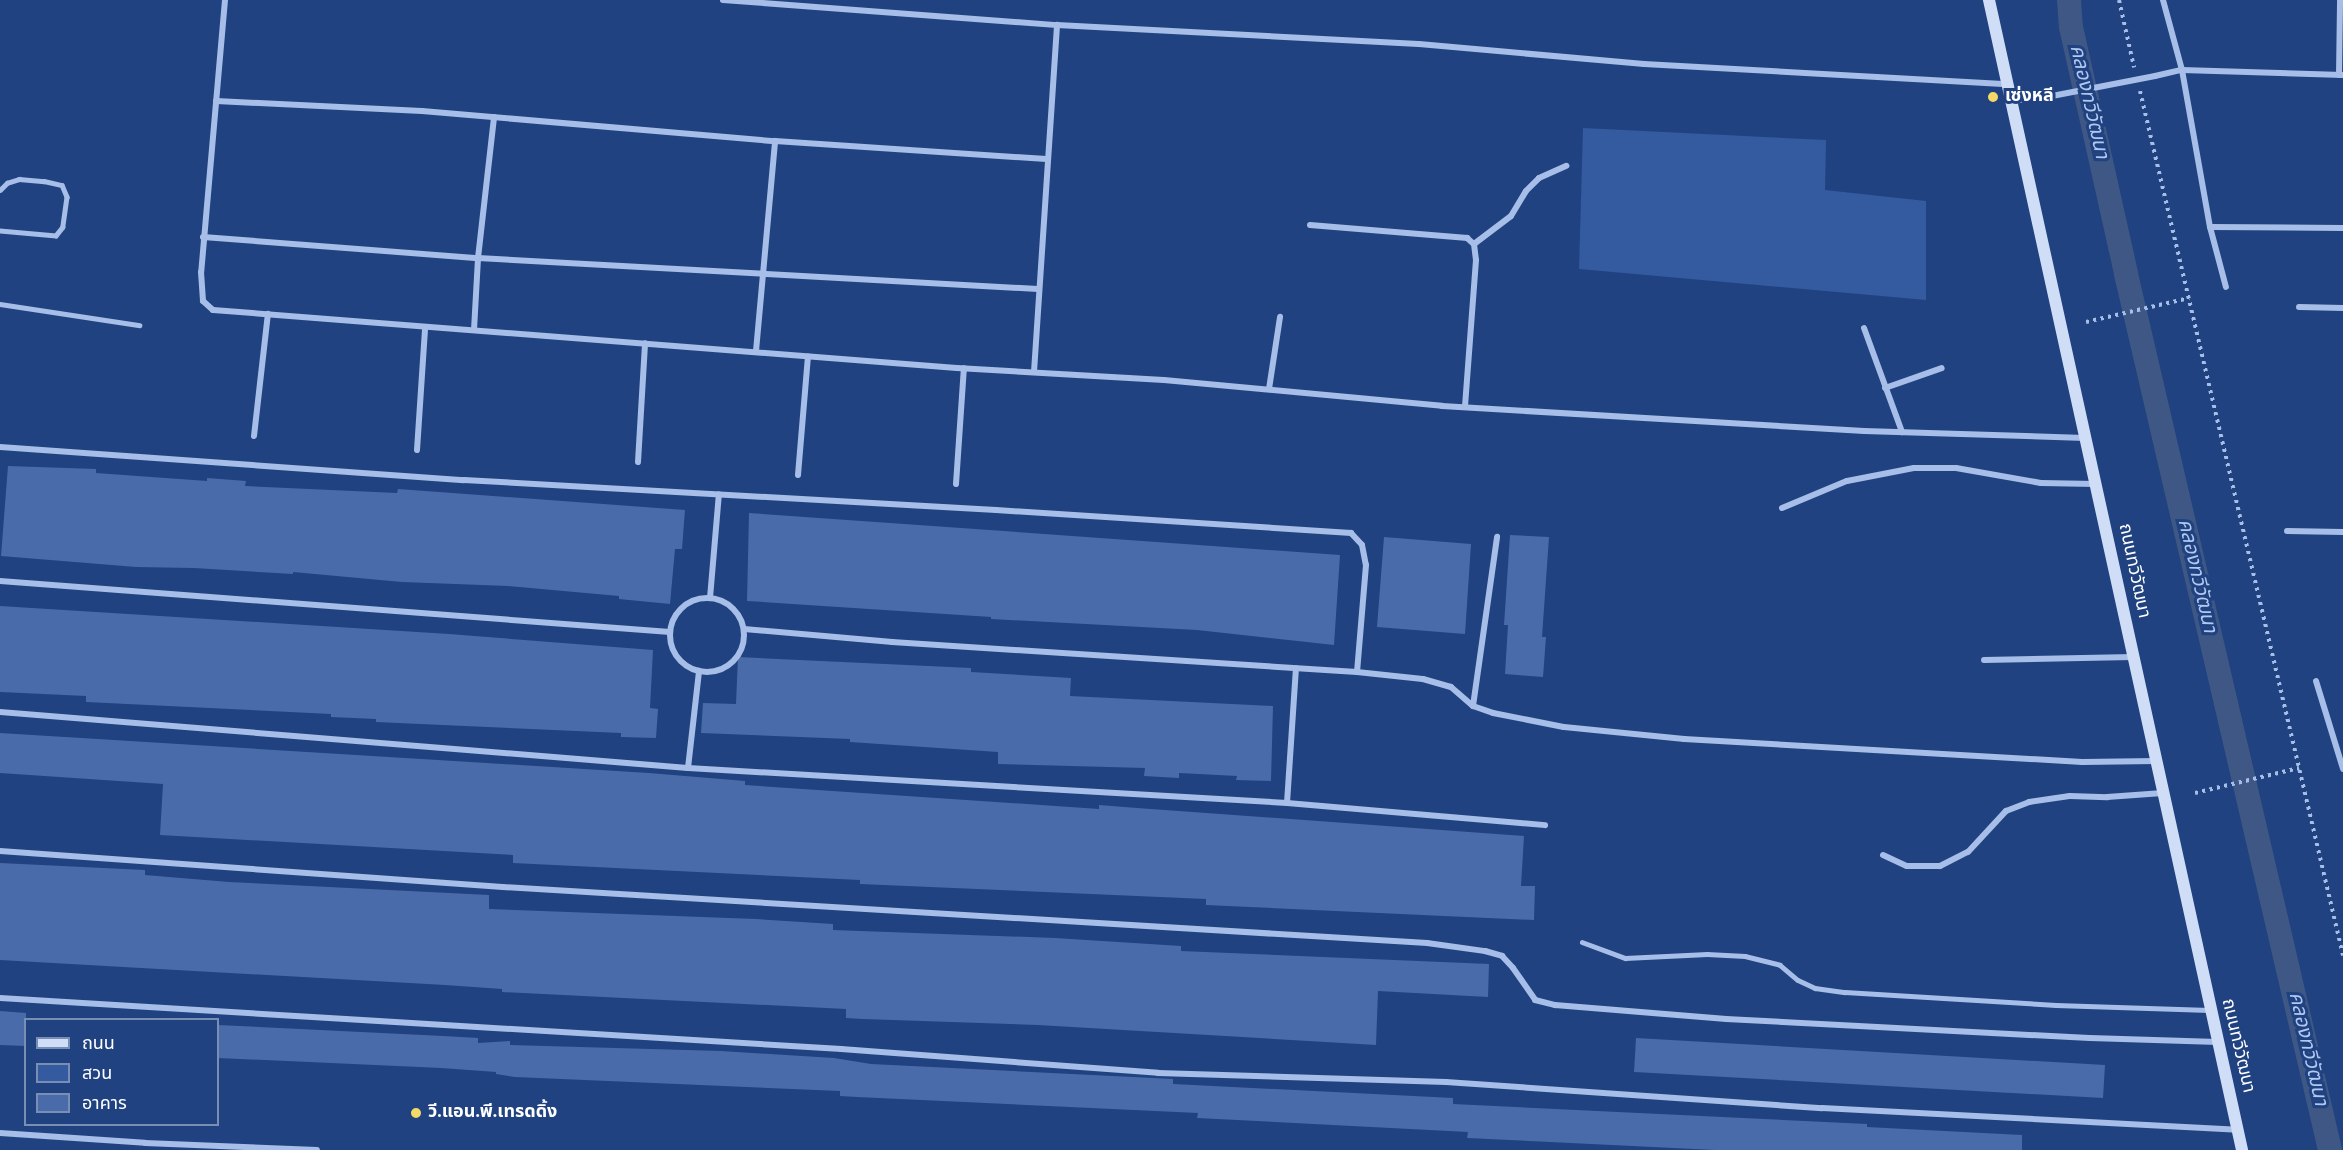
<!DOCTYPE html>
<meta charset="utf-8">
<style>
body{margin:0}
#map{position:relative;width:2343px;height:1150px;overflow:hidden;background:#204280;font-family:Overpass,"Noto Sans Thai",sans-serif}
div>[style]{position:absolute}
.green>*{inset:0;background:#345a9f}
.canal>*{height:24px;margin:-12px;padding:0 12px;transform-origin:12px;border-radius:12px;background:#3e5785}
.building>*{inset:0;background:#496baa}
.path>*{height:4px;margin-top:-2px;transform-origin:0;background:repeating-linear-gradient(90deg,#a6bee8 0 3px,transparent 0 7.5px)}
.lane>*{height:4.5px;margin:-2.25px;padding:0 2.25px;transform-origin:2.25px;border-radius:2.25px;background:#a6bee8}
.street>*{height:6px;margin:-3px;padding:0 3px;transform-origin:3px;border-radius:3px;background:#a6bee8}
.street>.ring{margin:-3px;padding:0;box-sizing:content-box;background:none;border:6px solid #a6bee8;border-radius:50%}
.secondary>*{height:12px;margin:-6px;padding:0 6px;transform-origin:6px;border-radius:6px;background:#d0ddf6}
.street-bridge>*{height:6px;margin:-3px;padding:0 3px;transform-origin:3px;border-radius:3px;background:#a6bee8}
.dots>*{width:16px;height:16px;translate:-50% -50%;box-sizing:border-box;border:3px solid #204280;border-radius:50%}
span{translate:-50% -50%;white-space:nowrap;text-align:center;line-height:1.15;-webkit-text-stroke:6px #204280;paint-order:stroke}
.poi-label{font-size:18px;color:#fff;font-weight:700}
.left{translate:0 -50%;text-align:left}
.street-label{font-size:18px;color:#fff}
.water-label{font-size:20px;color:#b1c8f0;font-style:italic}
.legend{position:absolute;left:24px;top:1018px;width:195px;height:108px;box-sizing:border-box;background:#204280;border:2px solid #798eb3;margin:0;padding:8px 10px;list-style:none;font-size:18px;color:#fff}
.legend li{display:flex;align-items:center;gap:12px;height:30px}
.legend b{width:30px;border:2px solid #798eb3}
</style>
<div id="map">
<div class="green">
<div style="clip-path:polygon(1583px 128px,1826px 140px,1825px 190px,1926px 201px,1926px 300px,1579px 269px)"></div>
</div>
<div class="canal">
<div style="left:2069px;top:0;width:27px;rotate:86deg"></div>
<div style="left:2071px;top:27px;width:253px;rotate:77.4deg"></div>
<div style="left:2126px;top:274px;width:899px;rotate:76.89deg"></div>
</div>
<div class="building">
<div style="clip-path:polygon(8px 466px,96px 469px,96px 473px,207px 481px,207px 478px,246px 481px,245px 486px,397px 493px,398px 489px,685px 510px,682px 549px,675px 549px,670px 604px,619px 599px,619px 596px,508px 586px,402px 582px,293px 572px,293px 574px,194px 568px,136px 567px,1px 556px)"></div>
<div style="clip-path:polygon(749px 513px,1340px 555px,1334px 645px,1197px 630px,991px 619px,991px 617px,747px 601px)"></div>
<div style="clip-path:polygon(1510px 535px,1549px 537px,1542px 637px,1546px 637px,1543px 677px,1505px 674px,1508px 625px,1504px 625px)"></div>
<div style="clip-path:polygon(1384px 537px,1471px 544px,1465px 634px,1377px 627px)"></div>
<div style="clip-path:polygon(0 606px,449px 634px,653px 650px,650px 708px,658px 709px,656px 738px,621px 737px,621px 733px,376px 722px,376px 719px,331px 717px,331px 714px,86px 702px,86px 696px,0 692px)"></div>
<div style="clip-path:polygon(738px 657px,971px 668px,971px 672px,1071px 678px,1070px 696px,1273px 706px,1271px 781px,1236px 780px,1237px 776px,1179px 773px,1179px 778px,1144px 776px,1145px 768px,998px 764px,998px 752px,850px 742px,850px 739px,701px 733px,703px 703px,736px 704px)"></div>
<div style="clip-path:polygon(0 733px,649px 773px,745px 781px,745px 785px,1099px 809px,1099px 805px,1137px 808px,1524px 836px,1521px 886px,1535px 886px,1534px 920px,1206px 905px,1206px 899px,860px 884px,860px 880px,513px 863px,513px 855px,160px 835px,163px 784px,0 773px)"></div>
<div style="clip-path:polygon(0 863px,145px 870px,145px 875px,229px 882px,489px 895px,489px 909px,756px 919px,833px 924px,833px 930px,1055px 938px,1181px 946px,1181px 951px,1489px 964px,1488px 997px,1378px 991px,1376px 1045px,1038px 1025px,863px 1019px,846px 1018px,846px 1009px,502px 992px,502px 989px,445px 985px,0 960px)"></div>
<div style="clip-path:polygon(0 1011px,26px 1013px,26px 1046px,0 1045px)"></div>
<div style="clip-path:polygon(218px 1025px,443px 1036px,478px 1038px,478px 1043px,510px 1041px,510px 1045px,721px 1051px,834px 1058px,871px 1064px,1173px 1079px,1173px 1084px,1453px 1098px,1453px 1104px,1867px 1124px,1867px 1127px,2022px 1135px,2022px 1150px,1715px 1150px,1467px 1138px,1468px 1132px,1197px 1118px,1198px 1113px,857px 1097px,840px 1096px,840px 1091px,515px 1077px,496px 1074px,496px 1072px,441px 1068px,218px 1058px)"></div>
<div style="clip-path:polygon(1636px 1038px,2105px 1065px,2103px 1098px,1634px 1072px)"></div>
</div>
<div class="path">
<div style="left:2119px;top:0;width:69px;rotate:77.4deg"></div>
<div style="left:2140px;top:91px;width:888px;rotate:76.78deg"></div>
<div style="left:2086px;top:322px;width:106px;rotate:-13.1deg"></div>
<div style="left:2195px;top:793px;width:107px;rotate:-13.5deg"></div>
</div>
<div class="lane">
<div style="left:0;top:190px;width:10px;rotate:-45deg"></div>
<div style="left:7px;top:183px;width:13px;rotate:-18deg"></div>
<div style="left:19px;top:179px;width:25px;rotate:5deg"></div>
<div style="left:44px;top:181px;width:18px;rotate:13deg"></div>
<div style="left:62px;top:185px;width:13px;rotate:67deg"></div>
<div style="left:67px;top:197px;width:30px;rotate:98deg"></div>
<div style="left:63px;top:227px;width:11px;rotate:128deg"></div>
<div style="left:56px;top:236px;width:56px;rotate:-174.9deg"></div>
<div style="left:0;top:304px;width:141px;rotate:8.6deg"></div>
<div style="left:1582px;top:942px;width:46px;rotate:20.4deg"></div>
<div style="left:1625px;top:958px;width:82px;rotate:-2.8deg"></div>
<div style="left:1707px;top:954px;width:38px;rotate:3deg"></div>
<div style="left:1745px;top:956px;width:36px;rotate:14deg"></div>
<div style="left:1780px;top:965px;width:23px;rotate:40deg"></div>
<div style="left:1798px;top:980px;width:19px;rotate:25deg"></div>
<div style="left:1815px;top:988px;width:30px;rotate:8deg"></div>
<div style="left:1845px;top:992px;width:211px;rotate:3.5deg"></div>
<div style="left:2056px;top:1005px;width:153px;rotate:1.9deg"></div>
</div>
<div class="street">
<div style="left:225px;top:0;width:273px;rotate:95deg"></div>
<div style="left:201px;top:272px;width:29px;rotate:86deg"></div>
<div style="left:203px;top:301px;width:13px;rotate:42deg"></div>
<div style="left:213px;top:310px;width:746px;rotate:4.46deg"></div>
<div style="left:957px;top:368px;width:207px;rotate:3.3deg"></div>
<div style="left:1164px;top:380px;width:279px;rotate:5.3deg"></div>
<div style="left:1442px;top:406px;width:423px;rotate:3.4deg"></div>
<div style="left:1864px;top:431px;width:221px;rotate:1.8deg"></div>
<div style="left:723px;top:0;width:335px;rotate:4.3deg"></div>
<div style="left:1057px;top:25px;width:362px;rotate:3deg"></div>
<div style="left:1419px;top:44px;width:226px;rotate:5.1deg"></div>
<div style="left:1644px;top:64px;width:364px;rotate:3.2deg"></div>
<div style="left:2163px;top:0;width:73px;rotate:74.8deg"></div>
<div style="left:2182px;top:70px;width:161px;rotate:1.8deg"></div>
<div style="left:2339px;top:75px;width:75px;rotate:-89.2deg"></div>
<div style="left:2155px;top:76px;width:28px;rotate:-13deg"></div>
<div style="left:2182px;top:70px;width:159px;rotate:79.9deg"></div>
<div style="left:2210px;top:227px;width:62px;rotate:75.1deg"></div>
<div style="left:216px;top:101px;width:206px;rotate:2.8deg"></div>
<div style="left:422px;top:111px;width:354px;rotate:4.9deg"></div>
<div style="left:775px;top:141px;width:272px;rotate:3.8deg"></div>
<div style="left:2012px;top:101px;width:40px;rotate:-7.1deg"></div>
<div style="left:1310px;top:225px;width:158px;rotate:4.7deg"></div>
<div style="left:1467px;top:238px;width:9px;rotate:41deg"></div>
<div style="left:1474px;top:244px;width:16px;rotate:83deg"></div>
<div style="left:1476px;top:260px;width:147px;rotate:94.3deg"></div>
<div style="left:2210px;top:227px;width:133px;rotate:0.4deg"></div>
<div style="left:203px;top:237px;width:276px;rotate:4.4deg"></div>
<div style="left:478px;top:258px;width:561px;rotate:3.17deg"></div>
<div style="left:1474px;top:244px;width:46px;rotate:-37.1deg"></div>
<div style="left:1511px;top:216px;width:29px;rotate:-59deg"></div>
<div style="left:1526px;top:191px;width:18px;rotate:-45deg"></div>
<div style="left:1539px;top:178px;width:30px;rotate:-24deg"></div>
<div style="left:2299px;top:307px;width:44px;rotate:1.3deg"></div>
<div style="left:1864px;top:328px;width:111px;rotate:69.9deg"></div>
<div style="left:474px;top:330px;width:72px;rotate:-86.8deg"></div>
<div style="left:478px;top:258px;width:142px;rotate:-83.5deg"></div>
<div style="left:756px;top:351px;width:211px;rotate:-84.8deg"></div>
<div style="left:1034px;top:372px;width:348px;rotate:-86.2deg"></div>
<div style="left:1885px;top:388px;width:60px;rotate:-19.3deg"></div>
<div style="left:1269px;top:389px;width:73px;rotate:-81.3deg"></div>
<div style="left:254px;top:436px;width:123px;rotate:-83.5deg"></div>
<div style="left:0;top:447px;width:465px;rotate:4.1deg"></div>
<div style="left:464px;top:480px;width:533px;rotate:3.23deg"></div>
<div style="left:996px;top:510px;width:356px;rotate:3.7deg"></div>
<div style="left:1351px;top:533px;width:16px;rotate:47deg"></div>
<div style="left:1362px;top:545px;width:20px;rotate:79deg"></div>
<div style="left:1366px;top:565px;width:107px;rotate:94.8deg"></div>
<div style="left:417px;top:450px;width:122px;rotate:-86.2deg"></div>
<div style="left:638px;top:462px;width:119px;rotate:-86.6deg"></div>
<div style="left:798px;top:475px;width:119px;rotate:-85.2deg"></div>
<div style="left:956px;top:484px;width:116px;rotate:-86.1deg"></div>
<div style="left:1782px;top:508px;width:70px;rotate:-22.6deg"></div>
<div style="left:1847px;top:481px;width:68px;rotate:-11deg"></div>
<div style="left:1914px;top:468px;width:42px"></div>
<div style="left:1956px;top:468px;width:86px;rotate:10deg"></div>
<div style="left:2041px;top:483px;width:54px;rotate:1.1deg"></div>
<div style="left:2287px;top:531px;width:56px;rotate:1deg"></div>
<div style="left:0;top:581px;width:672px;rotate:4.35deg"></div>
<div style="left:710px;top:598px;width:104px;rotate:-85.1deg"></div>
<div class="ring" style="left:670px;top:598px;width:68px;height:68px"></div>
<div style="left:744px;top:629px;width:149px;rotate:5deg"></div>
<div style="left:892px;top:642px;width:466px;rotate:3.7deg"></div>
<div style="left:1357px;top:672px;width:66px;rotate:6.1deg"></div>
<div style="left:1423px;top:679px;width:29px;rotate:16deg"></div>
<div style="left:1451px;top:687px;width:29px;rotate:41deg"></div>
<div style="left:1473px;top:706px;width:21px;rotate:19deg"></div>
<div style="left:1493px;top:713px;width:72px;rotate:11.2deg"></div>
<div style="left:1564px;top:727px;width:121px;rotate:5.7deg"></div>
<div style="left:1684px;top:739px;width:399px;rotate:3.3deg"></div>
<div style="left:2082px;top:762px;width:74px;rotate:-0.8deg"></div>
<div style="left:1984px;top:660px;width:149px;rotate:-1.2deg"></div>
<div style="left:2316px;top:681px;width:92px;rotate:72.9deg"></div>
<div style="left:1473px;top:706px;width:171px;rotate:-81.9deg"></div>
<div style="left:0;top:712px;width:690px;rotate:4.65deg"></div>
<div style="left:688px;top:768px;width:600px;rotate:3.34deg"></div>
<div style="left:1287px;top:803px;width:259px;rotate:4.9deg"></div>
<div style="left:688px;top:768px;width:98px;rotate:-83.5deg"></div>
<div style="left:1287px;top:803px;width:135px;rotate:-86.2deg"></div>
<div style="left:0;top:851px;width:504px;rotate:4.09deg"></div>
<div style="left:503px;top:887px;width:926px;rotate:3.47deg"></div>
<div style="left:1427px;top:943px;width:59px;rotate:7.9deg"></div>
<div style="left:1485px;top:951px;width:18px;rotate:16deg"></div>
<div style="left:1502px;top:956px;width:16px;rotate:47deg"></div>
<div style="left:1513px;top:968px;width:39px;rotate:55deg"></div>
<div style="left:1535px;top:1000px;width:21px;rotate:14deg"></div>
<div style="left:1555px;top:1005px;width:172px;rotate:4.7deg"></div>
<div style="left:1726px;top:1019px;width:364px;rotate:3deg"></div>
<div style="left:2090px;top:1038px;width:128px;rotate:1.8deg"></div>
<div style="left:1883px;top:855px;width:26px;rotate:25deg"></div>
<div style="left:1907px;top:866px;width:33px"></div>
<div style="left:1940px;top:866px;width:31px;rotate:-27deg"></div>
<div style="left:1968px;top:852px;width:56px;rotate:-47.2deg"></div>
<div style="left:2006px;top:811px;width:25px;rotate:-21deg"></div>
<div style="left:2029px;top:802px;width:41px;rotate:-8.3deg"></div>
<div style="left:2070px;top:796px;width:37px;rotate:2deg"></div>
<div style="left:2107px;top:797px;width:56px;rotate:-4.1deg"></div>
<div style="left:0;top:998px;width:843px;rotate:3.47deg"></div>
<div style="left:841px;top:1049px;width:318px;rotate:4.3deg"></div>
<div style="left:1158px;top:1073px;width:288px;rotate:1.8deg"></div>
<div style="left:1446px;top:1082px;width:377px;rotate:4deg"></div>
<div style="left:1822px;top:1108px;width:416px;rotate:3deg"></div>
<div style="left:0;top:1133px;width:145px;rotate:3.9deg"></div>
<div style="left:145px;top:1143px;width:172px;rotate:2.3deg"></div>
</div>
<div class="secondary">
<div style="left:1989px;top:0;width:1178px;rotate:77.59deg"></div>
</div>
<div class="street-bridge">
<div style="left:2052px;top:96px;width:105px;rotate:-11deg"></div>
</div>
<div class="dots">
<div style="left:1993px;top:97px;background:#f5d966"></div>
<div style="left:416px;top:1113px;background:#f5d966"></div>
</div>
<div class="poi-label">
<span class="left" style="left:2005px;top:97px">เซ่งหลี</span>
<span class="left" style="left:428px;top:1113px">วี.แอน.พี.เทรดดิ้ง</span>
</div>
<div class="street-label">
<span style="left:2133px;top:571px;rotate:78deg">ถนนทวีวัฒนา</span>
<span style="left:2237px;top:1046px;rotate:77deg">ถนนทวีวัฒนา</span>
</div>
<div class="water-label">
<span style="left:2088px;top:102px;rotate:77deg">คลองทวีวัฒนา</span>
<span style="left:2196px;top:576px;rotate:77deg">คลองทวีวัฒนา</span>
<span style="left:2307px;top:1049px;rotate:77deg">คลองทวีวัฒนา</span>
</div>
<ul class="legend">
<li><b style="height:8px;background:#d0ddf6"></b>ถนน</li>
<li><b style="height:16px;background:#345a9f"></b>สวน</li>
<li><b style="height:16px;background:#496baa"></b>อาคาร</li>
</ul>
</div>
